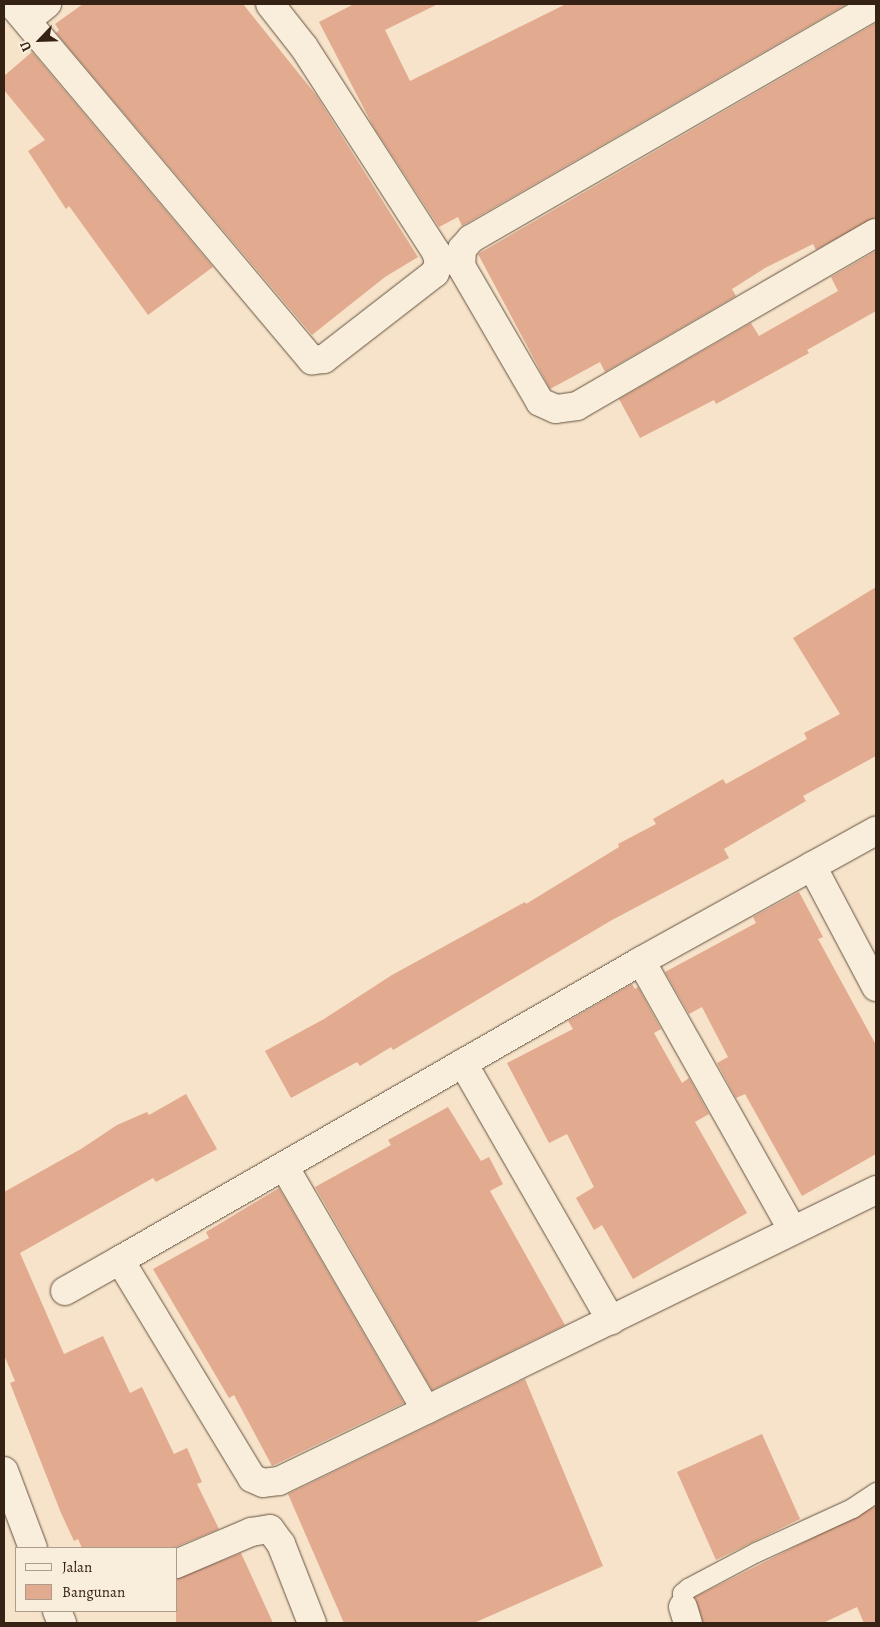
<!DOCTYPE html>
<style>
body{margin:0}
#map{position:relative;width:880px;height:1627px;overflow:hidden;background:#f6e3c9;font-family:Alegreya,serif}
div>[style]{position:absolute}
.building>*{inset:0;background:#e2aa8e}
.roads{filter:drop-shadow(0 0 1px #655241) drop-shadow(0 0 1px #655241)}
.service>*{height:19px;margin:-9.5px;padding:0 9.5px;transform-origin:9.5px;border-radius:9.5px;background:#f9eddc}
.minor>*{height:28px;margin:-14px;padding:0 14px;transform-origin:14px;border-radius:14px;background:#f9eddc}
span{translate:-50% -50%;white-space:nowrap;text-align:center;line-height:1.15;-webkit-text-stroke:4px #f9eddc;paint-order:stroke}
.frame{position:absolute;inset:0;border:5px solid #352214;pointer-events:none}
.legend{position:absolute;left:15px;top:1547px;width:162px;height:65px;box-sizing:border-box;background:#f9eddc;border:1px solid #ab9c8c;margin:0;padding:6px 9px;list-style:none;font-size:15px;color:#352214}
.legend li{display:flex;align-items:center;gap:10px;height:25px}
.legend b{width:25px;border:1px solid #ab9c8c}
.north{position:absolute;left:15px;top:15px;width:50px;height:50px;-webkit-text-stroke:4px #f9eddc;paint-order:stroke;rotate:246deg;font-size:14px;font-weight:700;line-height:20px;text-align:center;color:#352214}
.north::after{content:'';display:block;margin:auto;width:18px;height:22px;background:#352214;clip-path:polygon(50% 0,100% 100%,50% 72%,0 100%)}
</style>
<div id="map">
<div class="building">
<div style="clip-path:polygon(83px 4px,243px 4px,316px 95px,418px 257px,385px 277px,312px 335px,56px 33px,59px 30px,55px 24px)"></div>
<div style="clip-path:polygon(354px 4px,438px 4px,385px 30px,410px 81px,566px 4px,847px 4px,462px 226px,458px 217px,439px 227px,373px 126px,319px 22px)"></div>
<div style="clip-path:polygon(876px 23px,876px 217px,816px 250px,813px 244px,765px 268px,732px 289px,736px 296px,605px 372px,600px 362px,550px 389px,478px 254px)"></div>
<div style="clip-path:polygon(32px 52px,213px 267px,148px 315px,69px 206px,66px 209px,28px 151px,45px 140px,4px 90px,4px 76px)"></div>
<div style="clip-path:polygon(876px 251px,876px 311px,807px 350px,809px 353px,716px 404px,714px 400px,640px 438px,619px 399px,751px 323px,759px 336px,838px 291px,831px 277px)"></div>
<div style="clip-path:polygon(876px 587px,876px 756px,803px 796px,806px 801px,724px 849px,729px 858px,612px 920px,393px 1050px,391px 1047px,360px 1066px,357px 1062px,291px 1098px,265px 1051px,324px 1019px,392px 975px,525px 902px,526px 904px,619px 847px,618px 844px,656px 824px,653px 819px,723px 779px,726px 784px,807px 739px,804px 733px,840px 714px,793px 638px)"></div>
<div style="clip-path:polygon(799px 892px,823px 937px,818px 939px,876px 1045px,876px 1154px,802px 1196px,745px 1094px,736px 1098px,717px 1063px,728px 1057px,702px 1007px,689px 1014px,665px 972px,756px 923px,753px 917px)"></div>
<div style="clip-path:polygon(632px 984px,635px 989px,638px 987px,661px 1029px,654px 1033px,682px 1083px,689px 1078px,709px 1114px,695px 1122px,747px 1213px,633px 1279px,602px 1225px,594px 1230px,576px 1198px,594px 1187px,567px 1134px,549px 1143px,507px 1063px,573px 1029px,568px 1021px)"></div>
<div style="clip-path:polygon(186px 1094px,217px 1149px,156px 1182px,153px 1178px,20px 1253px,64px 1354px,103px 1336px,130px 1393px,142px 1387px,174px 1454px,187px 1448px,202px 1482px,197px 1484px,219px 1529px,173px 1548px,82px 1548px,78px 1539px,74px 1541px,61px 1513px,10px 1383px,15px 1381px,4px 1355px,4px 1192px,81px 1149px,117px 1125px,147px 1112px,149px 1115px)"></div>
<div style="clip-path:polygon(448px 1107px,481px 1161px,489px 1157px,503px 1184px,490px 1191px,565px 1325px,432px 1390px,315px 1187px,391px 1145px,388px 1140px)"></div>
<div style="clip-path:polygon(279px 1188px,404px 1403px,272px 1466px,234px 1395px,229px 1398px,153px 1269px,209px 1238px,206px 1232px)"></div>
<div style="clip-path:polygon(525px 1379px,603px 1566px,474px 1623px,344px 1623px,288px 1494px)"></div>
<div style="clip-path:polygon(762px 1434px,800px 1519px,716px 1560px,677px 1472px)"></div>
<div style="clip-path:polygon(876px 1506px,876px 1623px,864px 1623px,857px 1607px,823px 1623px,703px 1623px,695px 1597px)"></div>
<div style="clip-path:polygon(241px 1553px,273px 1623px,176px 1623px,176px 1579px)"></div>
</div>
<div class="roads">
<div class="service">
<div style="left:683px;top:1607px;width:14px;rotate:-94deg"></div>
<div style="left:682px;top:1593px;width:8px;rotate:-40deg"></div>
<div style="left:688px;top:1588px;width:77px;rotate:-27.9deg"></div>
<div style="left:756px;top:1552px;width:106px;rotate:-24.6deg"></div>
<div style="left:852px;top:1508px;width:29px;rotate:-34deg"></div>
</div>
<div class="minor">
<div style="left:12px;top:4px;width:466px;rotate:49.9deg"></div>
<div style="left:312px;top:360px;width:12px;rotate:-5deg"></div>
<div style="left:324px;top:359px;width:140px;rotate:-37.8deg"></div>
<div style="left:435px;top:273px;width:11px;rotate:-68deg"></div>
<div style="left:439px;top:263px;width:11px;rotate:-105deg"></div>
<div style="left:436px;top:252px;width:245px;rotate:-122.8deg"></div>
<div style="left:303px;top:46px;width:53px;rotate:-128.2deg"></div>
<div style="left:876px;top:5px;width:468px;rotate:150deg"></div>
<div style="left:471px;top:239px;width:13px;rotate:132deg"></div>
<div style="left:462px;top:249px;width:17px;rotate:93deg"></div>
<div style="left:461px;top:266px;width:157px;rotate:59.8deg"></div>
<div style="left:540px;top:402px;width:17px;rotate:24deg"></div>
<div style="left:556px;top:409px;width:21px;rotate:-8deg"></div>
<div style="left:577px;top:406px;width:345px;rotate:-30.1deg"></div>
<div style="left:27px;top:20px;width:26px;rotate:-39deg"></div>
<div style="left:812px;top:866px;width:137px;rotate:62.1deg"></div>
<div style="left:641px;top:961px;width:308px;rotate:60.6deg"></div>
<div style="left:463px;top:1063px;width:297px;rotate:60.1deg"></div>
<div style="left:284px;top:1166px;width:282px;rotate:59.8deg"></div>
<div style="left:426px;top:1410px;width:501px;rotate:-26.05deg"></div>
<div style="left:65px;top:1291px;width:63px;rotate:-29.4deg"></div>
<div style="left:426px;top:1410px;width:163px;rotate:154.2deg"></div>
<div style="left:279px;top:1481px;width:16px;rotate:173deg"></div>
<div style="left:263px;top:1483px;width:12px;rotate:-156deg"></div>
<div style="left:252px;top:1478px;width:255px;rotate:-121.2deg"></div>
<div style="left:120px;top:1260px;width:601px;rotate:-29.85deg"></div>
<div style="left:641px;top:961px;width:269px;rotate:-29deg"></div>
<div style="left:4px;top:1471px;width:82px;rotate:69.4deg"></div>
<div style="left:176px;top:1564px;width:82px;rotate:-23.1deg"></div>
<div style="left:251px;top:1532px;width:19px;rotate:-9deg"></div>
<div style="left:270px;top:1529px;width:19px;rotate:54deg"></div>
<div style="left:281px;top:1544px;width:85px;rotate:68.6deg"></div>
<div style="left:683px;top:1607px;width:17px;rotate:73deg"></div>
<div style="left:57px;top:1611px;width:13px;rotate:67deg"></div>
</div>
</div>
<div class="frame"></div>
<ul class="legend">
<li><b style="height:6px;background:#f9eddc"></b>Jalan</li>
<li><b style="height:14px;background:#e2aa8e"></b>Bangunan</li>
</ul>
<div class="north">U</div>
</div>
